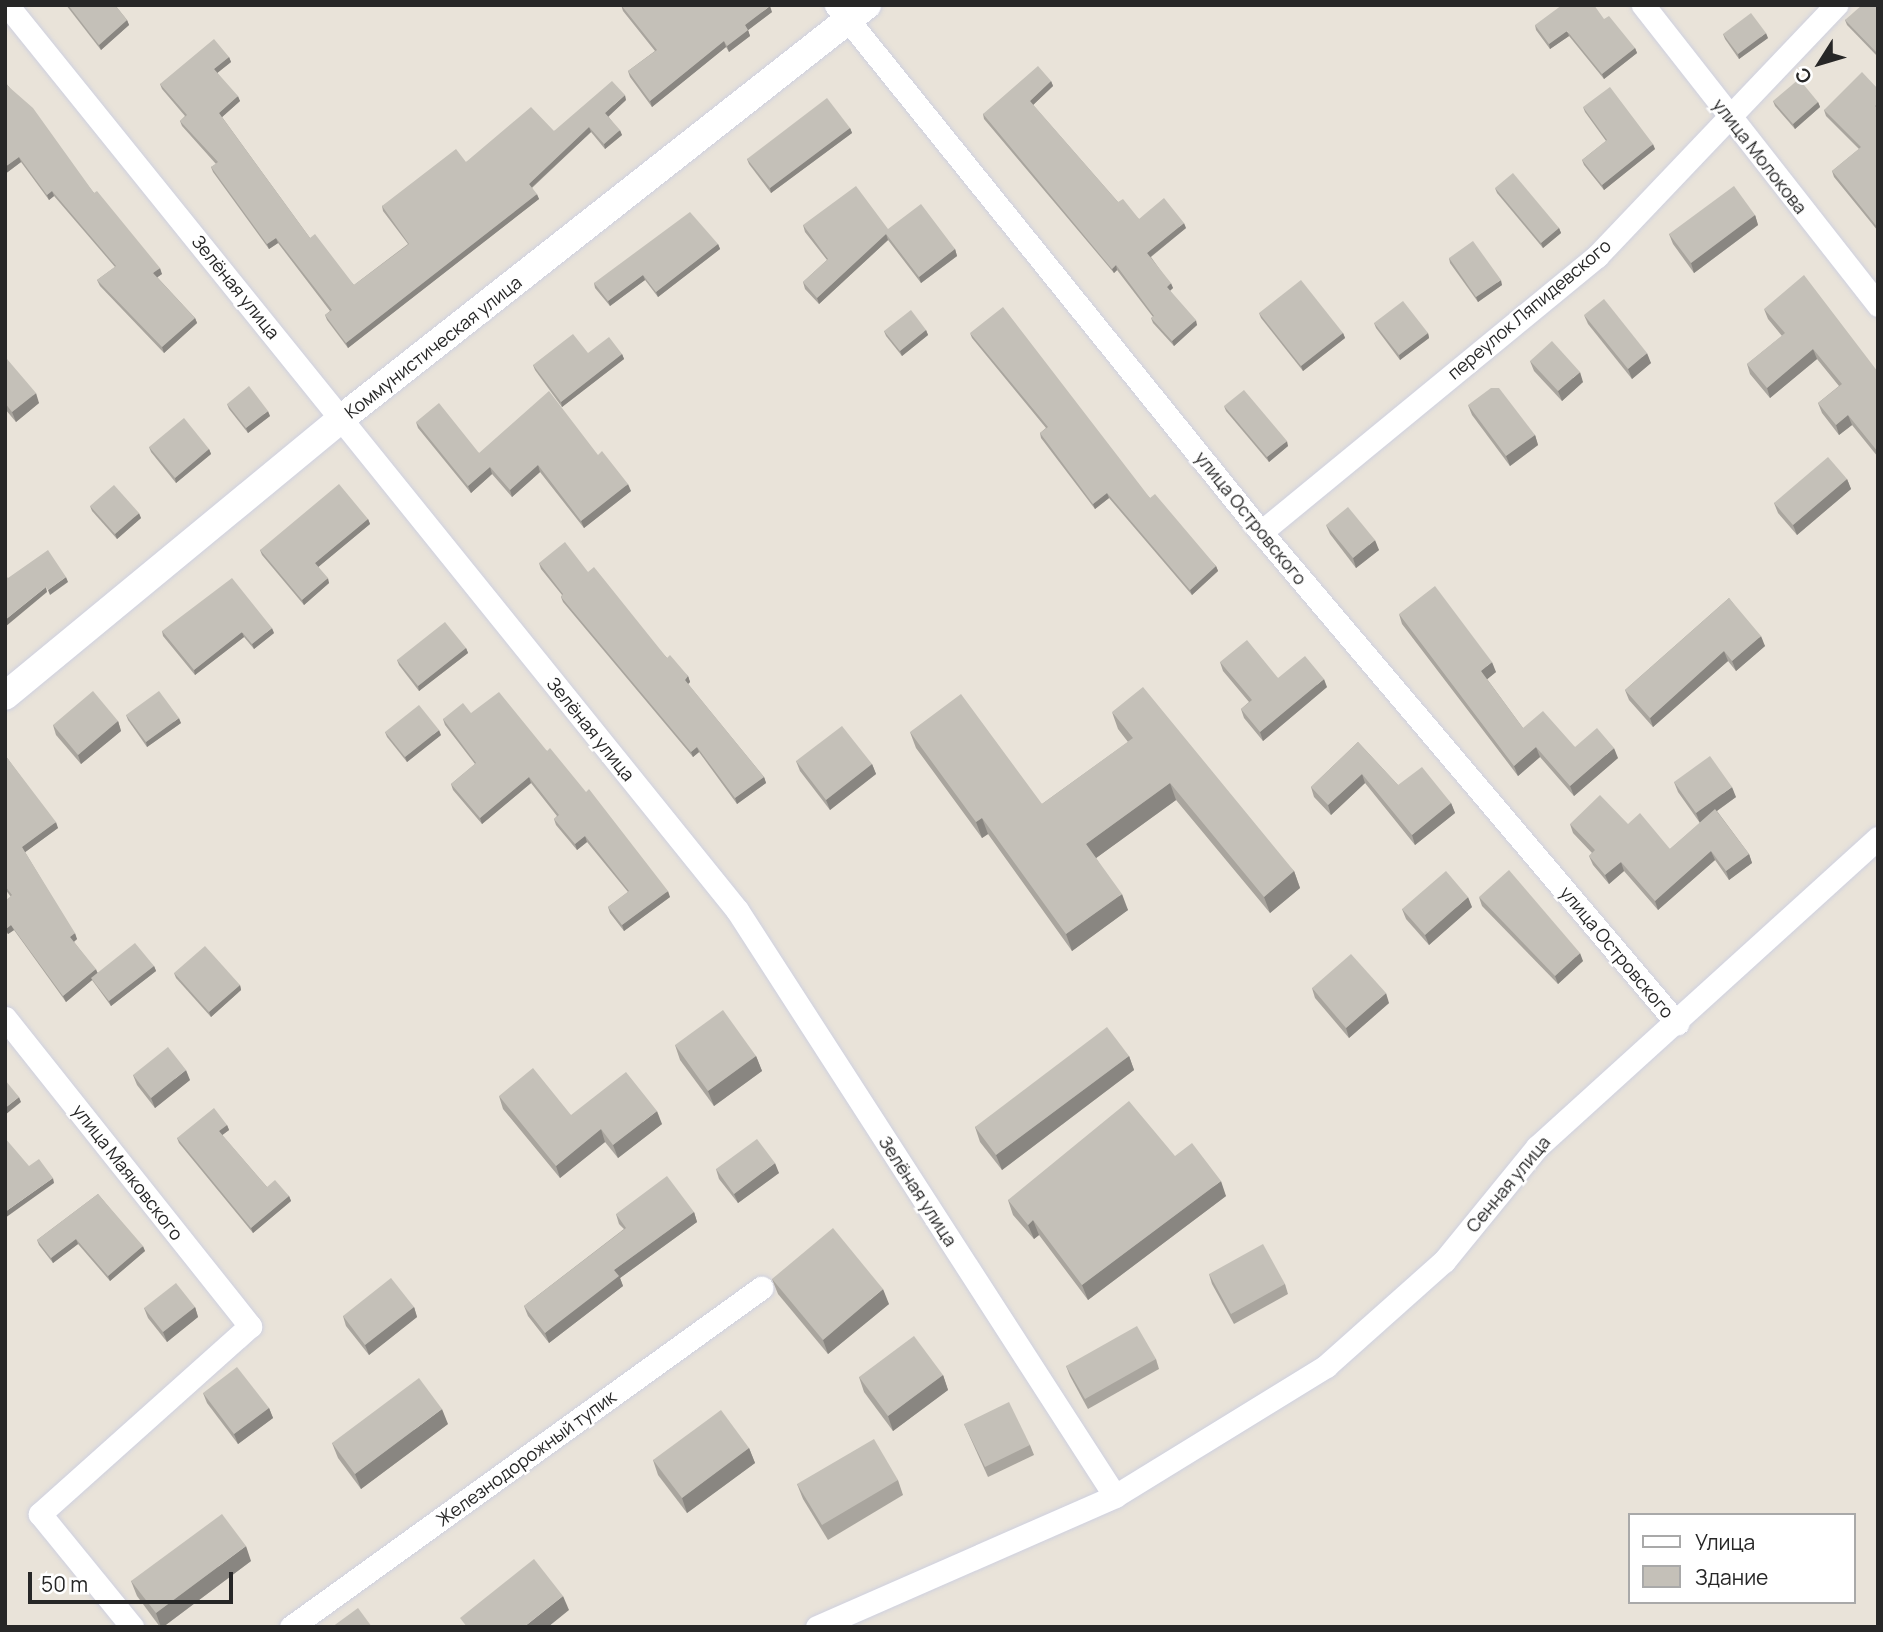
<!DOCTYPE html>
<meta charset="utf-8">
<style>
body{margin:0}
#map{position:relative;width:1883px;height:1632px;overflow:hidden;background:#e9e3d9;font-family:Manrope,sans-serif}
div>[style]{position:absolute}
.roads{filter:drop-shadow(0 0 2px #ced0df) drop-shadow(0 0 2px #ced0df)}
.minor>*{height:23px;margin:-11.5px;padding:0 11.5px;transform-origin:11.5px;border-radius:11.5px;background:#fff}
.tertiary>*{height:28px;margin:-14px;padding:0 14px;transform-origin:14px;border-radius:14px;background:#fff}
.wall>*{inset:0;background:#a9a59e}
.shaded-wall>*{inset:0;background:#898681}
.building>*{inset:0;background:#c4c0b8}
span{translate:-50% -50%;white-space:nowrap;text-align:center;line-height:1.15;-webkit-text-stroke:5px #fff;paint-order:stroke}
.street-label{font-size:18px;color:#272727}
.frame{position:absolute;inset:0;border:7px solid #272727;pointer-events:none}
.legend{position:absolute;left:1628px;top:1513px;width:228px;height:91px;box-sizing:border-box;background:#fff;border:2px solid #a9a9a9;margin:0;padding:9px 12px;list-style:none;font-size:21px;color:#272727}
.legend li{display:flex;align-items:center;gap:14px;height:35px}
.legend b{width:35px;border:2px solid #a9a9a9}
.north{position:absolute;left:1785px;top:28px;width:70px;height:70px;-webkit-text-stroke:5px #fff;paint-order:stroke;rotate:233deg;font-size:19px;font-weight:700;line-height:28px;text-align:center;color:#272727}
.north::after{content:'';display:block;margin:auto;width:24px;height:32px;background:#272727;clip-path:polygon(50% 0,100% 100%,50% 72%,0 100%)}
.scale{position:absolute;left:28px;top:1572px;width:205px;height:32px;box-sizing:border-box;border:4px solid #272727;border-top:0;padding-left:9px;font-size:21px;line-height:24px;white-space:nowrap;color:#272727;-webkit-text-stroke:5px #fff;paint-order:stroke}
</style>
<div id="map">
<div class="roads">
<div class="minor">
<div style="left:7px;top:5px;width:1163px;rotate:51.11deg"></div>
<div style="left:737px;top:910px;width:697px;rotate:57.18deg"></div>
<div style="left:836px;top:5px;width:677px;rotate:51.12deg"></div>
<div style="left:1261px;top:532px;width:644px;rotate:49.73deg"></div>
<div style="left:1643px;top:5px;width:381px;rotate:51.9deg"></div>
<div style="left:1261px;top:532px;width:435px;rotate:-39.4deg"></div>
<div style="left:1597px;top:256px;width:347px;rotate:-46.4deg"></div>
<div style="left:5px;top:1018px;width:394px;rotate:51.5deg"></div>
<div style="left:250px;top:1326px;width:282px;rotate:138.2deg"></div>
<div style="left:40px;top:1514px;width:146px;rotate:50.8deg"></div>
<div style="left:291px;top:1627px;width:580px;rotate:-35.8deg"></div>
<div style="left:817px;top:1627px;width:326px;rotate:-23.7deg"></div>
<div style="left:1115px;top:1496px;width:248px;rotate:-31.6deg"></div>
<div style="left:1326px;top:1366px;width:158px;rotate:-41.7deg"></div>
<div style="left:1444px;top:1261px;width:147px;rotate:-50.8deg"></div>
<div style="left:1537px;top:1147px;width:460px;rotate:-42.2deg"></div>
</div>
<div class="tertiary">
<div style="left:5px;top:696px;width:437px;rotate:-39.5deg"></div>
<div style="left:342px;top:418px;width:668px;rotate:-38.19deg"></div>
</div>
</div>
<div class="wall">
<div style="clip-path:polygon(66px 5px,115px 5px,127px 20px,129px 25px,101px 50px)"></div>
<div style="clip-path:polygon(621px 5px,772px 12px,748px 30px,750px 36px,729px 52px,726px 47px,652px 107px,630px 77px,628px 71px,655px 51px,623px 11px)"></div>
<div style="clip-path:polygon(1878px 5px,1878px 57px,1847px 25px,1845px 20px)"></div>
<div style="clip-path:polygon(1535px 25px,1635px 48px,1637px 53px,1604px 79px,1569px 36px,1550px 49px,1536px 30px)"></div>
<div style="clip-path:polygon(1723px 34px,1768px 38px,1739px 59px,1725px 39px)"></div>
<div style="clip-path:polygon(229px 57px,231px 62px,217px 73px,240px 101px,222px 117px,310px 238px,354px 285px,408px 244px,383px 211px,382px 206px,466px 162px,554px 131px,626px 100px,608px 116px,622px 135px,605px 149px,591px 132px,532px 188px,539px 199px,348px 348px,327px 320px,325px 315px,330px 311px,278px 243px,269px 249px,213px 172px,211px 167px,216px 164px,182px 126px,180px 121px,185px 116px,162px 89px,160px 84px)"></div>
<div style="clip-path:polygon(1051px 81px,1053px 86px,1033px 105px,1118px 202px,1139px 219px,1186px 228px,1151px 257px,1173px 288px,1170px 291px,1197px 325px,1174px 346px,1153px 323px,1151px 318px,1153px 317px,1117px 270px,1114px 273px,984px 119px,983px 114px)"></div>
<div style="clip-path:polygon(5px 82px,94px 193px,162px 274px,157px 277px,195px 318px,197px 323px,164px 353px,100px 286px,97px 280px,115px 267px,54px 196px,49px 200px,21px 162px,5px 174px)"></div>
<div style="clip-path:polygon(1878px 89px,1878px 231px,1834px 177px,1832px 171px,1859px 149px,1826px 116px,1824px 110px)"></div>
<div style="clip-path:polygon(1773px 101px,1818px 102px,1820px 107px,1795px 129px,1775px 106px)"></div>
<div style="clip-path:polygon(1583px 107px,1655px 149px,1604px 190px,1584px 165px,1582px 160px,1606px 141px,1585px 112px)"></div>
<div style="clip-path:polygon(850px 128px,852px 133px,771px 193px,749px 164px,747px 159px)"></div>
<div style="clip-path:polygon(1495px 188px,1559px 228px,1561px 233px,1543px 248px,1497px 193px)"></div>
<div style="clip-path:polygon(1755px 215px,1758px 225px,1694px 273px,1673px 244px,1669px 234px)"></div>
<div style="clip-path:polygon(803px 225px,888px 229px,955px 249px,957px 256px,921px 283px,888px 240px,819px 304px,805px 289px,803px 282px,827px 260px,805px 232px)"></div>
<div style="clip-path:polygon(718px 244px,720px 249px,658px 297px,645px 280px,610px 306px,595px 288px,594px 283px)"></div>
<div style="clip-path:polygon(1449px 258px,1502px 285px,1478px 302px,1450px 263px)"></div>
<div style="clip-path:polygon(1764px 309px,1878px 372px,1878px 457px,1852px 425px,1839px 435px,1822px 413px,1818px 403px,1839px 386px,1817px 359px,1770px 398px,1750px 374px,1747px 364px,1782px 336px,1768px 319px)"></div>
<div style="clip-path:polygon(1259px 313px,1343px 333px,1345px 338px,1303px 371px,1261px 318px)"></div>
<div style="clip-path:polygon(1584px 315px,1651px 363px,1632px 379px,1588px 324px)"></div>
<div style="clip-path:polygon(1374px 323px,1428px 333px,1429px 338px,1400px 360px,1376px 328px)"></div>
<div style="clip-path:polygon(926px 330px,928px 335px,902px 356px,886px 336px,884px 331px)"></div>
<div style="clip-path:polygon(970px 333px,1150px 498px,1216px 566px,1218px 571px,1192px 595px,1109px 498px,1095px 509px,1041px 438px,1040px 433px,1046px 428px,972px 338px)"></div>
<div style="clip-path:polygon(588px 353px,622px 354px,624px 359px,562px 407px,535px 370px,533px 365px)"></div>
<div style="clip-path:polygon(5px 360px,39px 403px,16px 422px,5px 409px)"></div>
<div style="clip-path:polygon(1530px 361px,1583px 382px,1562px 401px,1534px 371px)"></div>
<div style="clip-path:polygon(227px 404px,270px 416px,248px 433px,229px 409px)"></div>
<div style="clip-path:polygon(1468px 405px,1535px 435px,1538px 445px,1510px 466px,1472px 415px)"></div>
<div style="clip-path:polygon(1224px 406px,1288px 446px,1269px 462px,1226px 411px)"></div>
<div style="clip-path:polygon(416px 422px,479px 453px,598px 455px,631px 491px,584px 528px,540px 472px,512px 497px,492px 474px,471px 493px,418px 428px)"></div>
<div style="clip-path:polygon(149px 447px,209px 449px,211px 454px,176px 483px,151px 452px)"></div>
<div style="clip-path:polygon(1847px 479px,1851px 489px,1797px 535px,1778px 513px,1774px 503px)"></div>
<div style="clip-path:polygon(90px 506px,141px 518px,117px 539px,92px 511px)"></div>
<div style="clip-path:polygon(368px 519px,370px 524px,318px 567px,329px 583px,304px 605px,262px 555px,260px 550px)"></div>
<div style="clip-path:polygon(1326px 525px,1379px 550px,1356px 568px,1330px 534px)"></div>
<div style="clip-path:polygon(539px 563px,588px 572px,667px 658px,688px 676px,690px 682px,688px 684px,764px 777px,766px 783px,737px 804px,699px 752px,693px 757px,563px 602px,561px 597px,562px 595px,541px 569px)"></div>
<div style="clip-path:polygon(1729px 598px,1765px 646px,1736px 671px,1728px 661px,1653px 727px,1629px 700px,1625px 690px)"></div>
<div style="clip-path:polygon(1399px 614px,1496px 672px,1487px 679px,1523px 728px,1575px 747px,1618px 758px,1574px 796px,1540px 757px,1518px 776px,1402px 624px)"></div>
<div style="clip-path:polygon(162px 631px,274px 633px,254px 649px,244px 637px,195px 675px,163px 636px)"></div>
<div style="clip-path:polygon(466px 648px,468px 653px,419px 691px,399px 665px,397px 660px)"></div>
<div style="clip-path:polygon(1220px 662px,1278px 678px,1327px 687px,1263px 741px,1244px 718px,1241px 709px,1249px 702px,1223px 671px)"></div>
<div style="clip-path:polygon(1112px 712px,1294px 871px,1300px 888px,1270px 913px,1176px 800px,1096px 858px,1128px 910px,1072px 951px,988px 834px,982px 838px,916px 748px,910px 732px,1042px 804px,1128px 742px,1118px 729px)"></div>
<div style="clip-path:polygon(471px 713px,547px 751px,670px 897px,624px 931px,610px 913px,608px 907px,628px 892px,587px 842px,577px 850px,556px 825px,554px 819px,557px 816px,531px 783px,482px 824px,453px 790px,451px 784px,475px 764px,445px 725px,443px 719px)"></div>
<div style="clip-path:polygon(126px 715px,181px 723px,147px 747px,128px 720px)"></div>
<div style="clip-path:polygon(118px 721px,121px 731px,81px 764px,56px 735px,53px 725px)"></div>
<div style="clip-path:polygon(385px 732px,441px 735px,407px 762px,387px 737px)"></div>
<div style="clip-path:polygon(1358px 742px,1398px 785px,1451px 803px,1455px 813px,1415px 845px,1365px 783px,1331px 815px,1314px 797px,1311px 787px)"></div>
<div style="clip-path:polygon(5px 755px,58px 828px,25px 852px,77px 939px,74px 942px,98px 973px,154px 966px,156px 971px,111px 1006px,92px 980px,66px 1002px,14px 930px,8px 934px,5px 930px,5px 901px,11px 897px,5px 889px)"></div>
<div style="clip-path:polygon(796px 761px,872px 764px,876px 774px,830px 810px,800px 771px)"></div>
<div style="clip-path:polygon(1674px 782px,1736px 797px,1717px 811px,1749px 854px,1752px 863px,1729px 880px,1715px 860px,1658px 910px,1624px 871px,1609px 884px,1593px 865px,1589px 856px,1592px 853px,1573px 833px,1570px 824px,1670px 849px,1700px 823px,1678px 792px)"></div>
<div style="clip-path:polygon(1479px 897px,1583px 961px,1558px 984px,1482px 906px)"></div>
<div style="clip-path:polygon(1472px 907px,1429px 945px,1406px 919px,1402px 909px)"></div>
<div style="clip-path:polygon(174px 973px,240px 985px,241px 990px,211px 1017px,176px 978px)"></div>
<div style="clip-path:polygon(1312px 988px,1389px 1003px,1349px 1038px,1315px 998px)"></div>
<div style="clip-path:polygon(675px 1045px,756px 1056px,762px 1071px,714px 1106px,680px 1060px)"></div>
<div style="clip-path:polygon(1129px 1056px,1134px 1070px,1002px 1170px,980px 1142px,975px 1127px)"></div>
<div style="clip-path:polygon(133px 1075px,190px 1080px,155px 1108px,137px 1085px)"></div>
<div style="clip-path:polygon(499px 1096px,571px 1115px,662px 1124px,618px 1158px,605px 1142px,560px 1178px,503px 1109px)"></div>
<div style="clip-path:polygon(227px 1125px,229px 1130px,222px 1135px,267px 1187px,289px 1196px,291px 1201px,253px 1233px,179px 1143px,177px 1138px)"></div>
<div style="clip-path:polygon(1175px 1156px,1226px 1196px,1088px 1300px,1039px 1235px,1034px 1239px,1013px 1215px,1008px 1200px)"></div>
<div style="clip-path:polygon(716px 1169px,779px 1173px,738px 1203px,719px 1179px)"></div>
<div style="clip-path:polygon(98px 1194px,145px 1251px,110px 1281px,78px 1244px,53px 1263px,39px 1245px,37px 1240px)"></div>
<div style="clip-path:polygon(694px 1212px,697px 1222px,620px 1278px,623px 1286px,549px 1343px,528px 1316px,524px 1306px,624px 1229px,619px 1224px,616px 1214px)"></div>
<div style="clip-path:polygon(1209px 1274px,1285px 1284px,1288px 1294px,1234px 1324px,1212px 1284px)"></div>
<div style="clip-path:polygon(772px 1279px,889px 1304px,828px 1354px,778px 1294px)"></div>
<div style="clip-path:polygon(195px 1307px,198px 1317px,167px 1342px,148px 1318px,144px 1308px)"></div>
<div style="clip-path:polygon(414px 1307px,417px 1317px,369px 1355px,346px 1326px,343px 1316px)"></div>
<div style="clip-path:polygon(1156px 1359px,1159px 1369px,1088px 1409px,1070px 1376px,1066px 1366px)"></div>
<div style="clip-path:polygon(943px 1375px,948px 1390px,893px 1431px,864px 1392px,859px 1377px)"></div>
<div style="clip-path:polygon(203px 1393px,269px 1408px,273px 1418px,238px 1444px,207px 1403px)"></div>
<div style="clip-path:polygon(448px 1424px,361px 1489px,338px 1458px,332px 1443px)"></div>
<div style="clip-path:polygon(964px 1424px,1030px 1445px,1034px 1455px,988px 1477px)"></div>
<div style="clip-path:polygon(749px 1448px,755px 1463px,687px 1513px,658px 1475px,653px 1460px)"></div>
<div style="clip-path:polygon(898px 1480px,903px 1495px,828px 1540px,803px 1499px,797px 1484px)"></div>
<div style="clip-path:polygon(251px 1561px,163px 1627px,160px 1627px,137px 1596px,131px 1581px)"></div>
</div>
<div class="shaded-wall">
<div style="clip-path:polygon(770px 6px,772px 12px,747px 31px,745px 25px)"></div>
<div style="clip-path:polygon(127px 20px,129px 25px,101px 50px,99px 45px)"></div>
<div style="clip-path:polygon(748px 30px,750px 36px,729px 52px,727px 46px)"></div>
<div style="clip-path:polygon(1567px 31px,1569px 36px,1550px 49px,1549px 44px)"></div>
<div style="clip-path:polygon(1766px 33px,1768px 38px,1739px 59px,1738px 54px)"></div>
<div style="clip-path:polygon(724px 41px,726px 47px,652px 107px,650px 101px)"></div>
<div style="clip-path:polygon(1635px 48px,1637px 53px,1604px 79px,1602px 74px)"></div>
<div style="clip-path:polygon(229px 57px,231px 62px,216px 74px,214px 69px)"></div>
<div style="clip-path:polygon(1051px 81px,1053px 86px,1032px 106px,1030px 101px)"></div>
<div style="clip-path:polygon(625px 95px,626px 100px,607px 118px,605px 113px)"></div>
<div style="clip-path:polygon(238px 96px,240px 101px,221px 118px,219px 113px)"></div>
<div style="clip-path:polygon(1818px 102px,1820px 107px,1795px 129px,1793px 124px)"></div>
<div style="clip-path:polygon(589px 127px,591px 132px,530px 189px,529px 184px)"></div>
<div style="clip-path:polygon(850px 128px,852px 133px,771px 193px,770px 188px)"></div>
<div style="clip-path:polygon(620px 130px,622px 135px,605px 149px,604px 144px)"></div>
<div style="clip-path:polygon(1653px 144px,1655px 149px,1604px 190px,1602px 185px)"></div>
<div style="clip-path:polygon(19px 157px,21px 162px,5px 174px,5px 167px)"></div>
<div style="clip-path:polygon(52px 191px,54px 196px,49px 200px,47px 195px)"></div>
<div style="clip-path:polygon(537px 194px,539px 199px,348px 348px,346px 343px)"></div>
<div style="clip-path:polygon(1755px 215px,1758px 225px,1694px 273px,1691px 263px)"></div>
<div style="clip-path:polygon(1184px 223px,1186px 228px,1149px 258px,1147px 253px)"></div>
<div style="clip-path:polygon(1559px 228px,1561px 233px,1543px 248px,1541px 243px)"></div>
<div style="clip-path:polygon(886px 234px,888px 240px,819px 304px,817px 298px)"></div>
<div style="clip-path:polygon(276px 238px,278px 243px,269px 249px,267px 244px)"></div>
<div style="clip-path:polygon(718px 244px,720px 249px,658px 297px,656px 292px)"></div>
<div style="clip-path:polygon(955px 249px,957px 256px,921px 283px,919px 277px)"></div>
<div style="clip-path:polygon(1116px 265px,1117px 270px,1114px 273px,1112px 269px)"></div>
<div style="clip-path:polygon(160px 268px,162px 274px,155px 279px,153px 273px)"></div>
<div style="clip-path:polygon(643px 275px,645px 280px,610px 306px,608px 301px)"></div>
<div style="clip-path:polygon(1501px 280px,1502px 285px,1478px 302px,1476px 297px)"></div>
<div style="clip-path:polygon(1171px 283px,1173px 288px,1168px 292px,1167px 287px)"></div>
<div style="clip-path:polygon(195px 318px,197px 323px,164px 353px,162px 347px)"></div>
<div style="clip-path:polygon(1196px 320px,1197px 325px,1174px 346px,1172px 341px)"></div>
<div style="clip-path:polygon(926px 330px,928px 335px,902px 356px,900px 351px)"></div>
<div style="clip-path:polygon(1343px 333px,1345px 338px,1303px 371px,1301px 366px)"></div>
<div style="clip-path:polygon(1428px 333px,1429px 338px,1400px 360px,1399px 355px)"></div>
<div style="clip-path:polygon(1813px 349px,1817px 359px,1770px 398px,1767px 388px)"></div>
<div style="clip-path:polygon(1647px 353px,1651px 363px,1632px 379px,1628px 369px)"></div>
<div style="clip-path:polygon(622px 354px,624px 359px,562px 407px,561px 402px)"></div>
<div style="clip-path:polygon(1580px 372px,1583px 382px,1562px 401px,1558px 391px)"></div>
<div style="clip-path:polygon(36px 393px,39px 403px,16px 422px,12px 412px)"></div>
<div style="clip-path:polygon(268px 411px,270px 416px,248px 433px,246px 428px)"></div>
<div style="clip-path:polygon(1848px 415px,1852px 425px,1839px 435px,1836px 425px)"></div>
<div style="clip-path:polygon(1535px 435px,1538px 445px,1510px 466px,1506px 456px)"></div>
<div style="clip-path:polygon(1287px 441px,1288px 446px,1269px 462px,1267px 457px)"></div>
<div style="clip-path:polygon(209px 449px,211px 454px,176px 483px,175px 478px)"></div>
<div style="clip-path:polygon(538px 465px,540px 472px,512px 497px,510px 490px)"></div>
<div style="clip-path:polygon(490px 467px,492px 474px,471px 493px,468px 486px)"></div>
<div style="clip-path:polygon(1847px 479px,1851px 489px,1797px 535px,1793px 525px)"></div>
<div style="clip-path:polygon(628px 484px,631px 491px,584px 528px,581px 521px)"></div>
<div style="clip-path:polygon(1107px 493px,1109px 498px,1095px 509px,1093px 504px)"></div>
<div style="clip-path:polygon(139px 513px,141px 518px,117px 539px,115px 534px)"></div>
<div style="clip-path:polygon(368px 519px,370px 524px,317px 568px,315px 563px)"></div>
<div style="clip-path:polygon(1375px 540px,1379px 550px,1356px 568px,1353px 558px)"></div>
<div style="clip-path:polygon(1216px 566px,1218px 571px,1192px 595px,1190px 590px)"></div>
<div style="clip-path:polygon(66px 577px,68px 582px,50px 595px,48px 590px)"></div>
<div style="clip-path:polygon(328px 578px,329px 583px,304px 605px,302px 600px)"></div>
<div style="clip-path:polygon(46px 587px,47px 592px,5px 627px,5px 620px)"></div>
<div style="clip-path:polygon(272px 628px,274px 633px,254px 649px,252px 644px)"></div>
<div style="clip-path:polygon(242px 632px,244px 637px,195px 675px,194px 670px)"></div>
<div style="clip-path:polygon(1761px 636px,1765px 646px,1736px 671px,1732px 661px)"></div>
<div style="clip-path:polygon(466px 648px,468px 653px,419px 691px,418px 686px)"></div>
<div style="clip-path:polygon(1724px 651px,1728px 661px,1653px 727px,1650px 718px)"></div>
<div style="clip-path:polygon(1492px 662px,1496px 672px,1485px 681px,1481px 671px)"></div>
<div style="clip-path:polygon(688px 676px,690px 682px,687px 685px,685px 680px)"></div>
<div style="clip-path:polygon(1324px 679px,1327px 687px,1263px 741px,1260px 732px)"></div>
<div style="clip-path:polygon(179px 718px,181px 723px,147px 747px,146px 742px)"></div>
<div style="clip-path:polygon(118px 721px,121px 731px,81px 764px,78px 755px)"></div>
<div style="clip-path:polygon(439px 730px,441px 735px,407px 762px,405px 757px)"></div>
<div style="clip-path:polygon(697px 747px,699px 752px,693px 757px,691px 752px)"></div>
<div style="clip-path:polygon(1536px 747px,1540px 757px,1518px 776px,1514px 766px)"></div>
<div style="clip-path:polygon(1614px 748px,1618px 758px,1574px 796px,1570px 786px)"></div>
<div style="clip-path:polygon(872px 764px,876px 774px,830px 810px,826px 800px)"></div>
<div style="clip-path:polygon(1362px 774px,1365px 783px,1331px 815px,1328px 805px)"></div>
<div style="clip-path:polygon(529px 777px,531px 783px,482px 824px,480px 818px)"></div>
<div style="clip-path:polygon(764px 777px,766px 783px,737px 804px,735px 798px)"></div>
<div style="clip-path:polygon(1170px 783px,1176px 800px,1092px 861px,1086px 844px)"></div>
<div style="clip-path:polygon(1732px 787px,1736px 797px,1700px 823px,1696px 813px)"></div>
<div style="clip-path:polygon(1451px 803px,1455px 813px,1415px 845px,1412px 835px)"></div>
<div style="clip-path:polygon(982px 818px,988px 834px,982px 838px,976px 822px)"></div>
<div style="clip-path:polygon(56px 822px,58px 828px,24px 853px,22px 847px)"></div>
<div style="clip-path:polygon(585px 836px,587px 842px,577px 850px,575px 844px)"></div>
<div style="clip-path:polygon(1711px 851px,1715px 860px,1658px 910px,1655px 901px)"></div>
<div style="clip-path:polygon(1749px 854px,1752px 863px,1729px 880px,1726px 871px)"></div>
<div style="clip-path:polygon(1621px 862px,1624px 871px,1609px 884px,1605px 875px)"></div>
<div style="clip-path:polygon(1294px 871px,1300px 888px,1270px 913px,1264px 897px)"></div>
<div style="clip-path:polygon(668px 891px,670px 897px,624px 931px,622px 925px)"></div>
<div style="clip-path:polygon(1122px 894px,1128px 910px,1072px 951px,1066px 934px)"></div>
<div style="clip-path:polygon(1468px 897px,1472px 907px,1429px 945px,1425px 935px)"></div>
<div style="clip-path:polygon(11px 925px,14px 930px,8px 934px,6px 929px)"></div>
<div style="clip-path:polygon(75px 933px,77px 939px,72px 943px,70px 937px)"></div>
<div style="clip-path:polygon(1580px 953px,1583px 961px,1558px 984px,1555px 976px)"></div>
<div style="clip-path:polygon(154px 966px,156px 971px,111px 1006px,109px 1001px)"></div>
<div style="clip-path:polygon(96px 969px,98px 975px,66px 1002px,63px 996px)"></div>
<div style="clip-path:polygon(240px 985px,241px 990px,211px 1017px,209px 1012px)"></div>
<div style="clip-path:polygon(1386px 993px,1389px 1003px,1349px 1038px,1346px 1028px)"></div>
<div style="clip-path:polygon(756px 1056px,762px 1071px,714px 1106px,708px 1091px)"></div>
<div style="clip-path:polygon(1129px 1056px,1134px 1070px,1002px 1170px,996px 1155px)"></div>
<div style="clip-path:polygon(186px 1070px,190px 1080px,155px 1108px,151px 1098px)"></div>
<div style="clip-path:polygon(19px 1097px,21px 1102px,5px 1115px,5px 1108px)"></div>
<div style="clip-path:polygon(657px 1111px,662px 1124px,618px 1158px,613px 1145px)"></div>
<div style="clip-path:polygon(227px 1125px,229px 1130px,221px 1136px,219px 1131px)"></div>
<div style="clip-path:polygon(601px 1129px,605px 1142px,560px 1178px,556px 1166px)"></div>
<div style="clip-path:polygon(775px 1163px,779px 1173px,738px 1203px,734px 1194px)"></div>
<div style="clip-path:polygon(53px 1178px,54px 1183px,5px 1218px,5px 1212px)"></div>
<div style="clip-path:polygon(1221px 1181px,1226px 1196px,1088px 1300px,1082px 1285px)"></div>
<div style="clip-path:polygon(289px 1196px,291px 1201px,253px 1233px,251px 1228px)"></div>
<div style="clip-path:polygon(694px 1212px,697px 1222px,620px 1278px,623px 1286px,549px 1343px,545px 1333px,614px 1270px)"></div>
<div style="clip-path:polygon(1033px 1220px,1039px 1235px,1034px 1239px,1028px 1225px)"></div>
<div style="clip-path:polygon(76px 1239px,78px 1244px,53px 1263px,51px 1258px)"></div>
<div style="clip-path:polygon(143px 1246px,145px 1251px,110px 1281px,108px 1276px)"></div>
<div style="clip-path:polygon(883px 1289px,889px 1304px,828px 1354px,823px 1340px)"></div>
<div style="clip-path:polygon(195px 1307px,198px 1317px,167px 1342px,163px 1332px)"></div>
<div style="clip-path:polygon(414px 1307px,417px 1317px,369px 1355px,365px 1345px)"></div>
<div style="clip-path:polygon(943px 1375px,948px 1390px,893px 1431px,888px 1416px)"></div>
<div style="clip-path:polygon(269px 1408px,273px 1418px,238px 1444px,234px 1434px)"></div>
<div style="clip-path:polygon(442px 1409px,448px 1424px,361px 1489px,355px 1474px)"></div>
<div style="clip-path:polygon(749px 1448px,755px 1463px,687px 1513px,682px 1498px)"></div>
<div style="clip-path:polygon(246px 1546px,251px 1561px,163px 1627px,161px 1627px,156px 1613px)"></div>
<div style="clip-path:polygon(563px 1596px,569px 1610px,548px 1627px,524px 1627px)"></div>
</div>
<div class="building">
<div style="clip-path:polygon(68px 5px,115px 5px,127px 20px,99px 45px)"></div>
<div style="clip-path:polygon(621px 5px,769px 5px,770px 6px,745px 25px,748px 30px,727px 46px,724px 41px,650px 101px,628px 71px,657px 50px)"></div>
<div style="clip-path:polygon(1562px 5px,1594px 5px,1604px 19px,1609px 16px,1635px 48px,1602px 74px,1567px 31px,1549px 44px,1535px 25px)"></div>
<div style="clip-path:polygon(1862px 5px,1878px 5px,1878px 54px,1845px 20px)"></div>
<div style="clip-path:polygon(1751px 13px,1766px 33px,1738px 54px,1723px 34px)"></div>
<div style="clip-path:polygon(214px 39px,229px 57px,214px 69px,238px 96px,219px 113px,310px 238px,315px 234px,354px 285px,409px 244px,382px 206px,456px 149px,466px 162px,531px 107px,554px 131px,612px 81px,625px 95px,605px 113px,620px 130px,604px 144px,589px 127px,529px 184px,537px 194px,346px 343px,325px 315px,332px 310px,276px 238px,267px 244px,211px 167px,218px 162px,180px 121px,187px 115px,160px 84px)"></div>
<div style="clip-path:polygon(1038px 66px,1051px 81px,1030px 101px,1118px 202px,1123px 199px,1139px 219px,1164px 198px,1184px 223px,1147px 253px,1171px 283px,1167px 287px,1196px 320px,1172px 341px,1151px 318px,1154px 316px,1116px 265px,1112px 269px,983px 114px)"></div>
<div style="clip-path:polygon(1862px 72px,1878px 89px,1878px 103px,1875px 106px,1878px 109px,1878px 228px,1832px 171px,1861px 147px,1824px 110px)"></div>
<div style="clip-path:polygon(1799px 79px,1818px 102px,1793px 124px,1773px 101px)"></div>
<div style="clip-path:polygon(5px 82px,9px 87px,33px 108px,94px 193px,97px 191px,160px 268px,153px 273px,195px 318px,162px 347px,97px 280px,116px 266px,52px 191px,47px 195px,19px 157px,5px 167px)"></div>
<div style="clip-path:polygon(1610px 87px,1653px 144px,1602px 185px,1582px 160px,1607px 140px,1583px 107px)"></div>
<div style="clip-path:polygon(827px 98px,850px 128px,770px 188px,747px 159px)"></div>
<div style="clip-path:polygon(1513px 173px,1559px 228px,1541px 243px,1495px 188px)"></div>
<div style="clip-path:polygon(856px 186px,888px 229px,921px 204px,955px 249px,919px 277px,886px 234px,817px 298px,803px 282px,828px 259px,803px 225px)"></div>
<div style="clip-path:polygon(1734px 186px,1755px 215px,1691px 263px,1669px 234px)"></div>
<div style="clip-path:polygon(690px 212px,718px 244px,656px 292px,643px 275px,608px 301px,594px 283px)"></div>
<div style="clip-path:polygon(1473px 241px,1501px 280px,1476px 297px,1449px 258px)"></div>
<div style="clip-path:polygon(1804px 275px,1878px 372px,1878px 452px,1848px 415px,1836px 425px,1818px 403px,1842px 384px,1813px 349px,1767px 388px,1747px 364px,1785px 333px,1764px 309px)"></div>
<div style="clip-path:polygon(1301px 280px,1343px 333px,1301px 366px,1259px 313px)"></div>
<div style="clip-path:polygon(1604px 299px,1647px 353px,1628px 369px,1584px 315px)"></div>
<div style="clip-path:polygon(1403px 301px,1428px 333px,1399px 355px,1374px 323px)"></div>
<div style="clip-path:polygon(1003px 307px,1150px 498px,1155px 494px,1216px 566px,1190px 590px,1107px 493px,1093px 504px,1040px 433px,1048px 427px,970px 333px)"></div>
<div style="clip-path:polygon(911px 310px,926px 330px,900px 351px,884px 331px)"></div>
<div style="clip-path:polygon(573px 334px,588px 353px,609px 337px,622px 354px,561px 402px,533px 365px)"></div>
<div style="clip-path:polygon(1552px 341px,1580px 372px,1558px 391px,1530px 361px)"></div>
<div style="clip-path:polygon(7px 359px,36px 393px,12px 412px,5px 403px,5px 360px)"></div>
<div style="clip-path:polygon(249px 386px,268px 411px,246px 428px,227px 404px)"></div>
<div style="clip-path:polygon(1491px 388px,1499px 388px,1535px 435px,1506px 456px,1468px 405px)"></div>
<div style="clip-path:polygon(1244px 390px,1287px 441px,1267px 457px,1224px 406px)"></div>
<div style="clip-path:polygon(549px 391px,598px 455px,602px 451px,628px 484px,581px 521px,538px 465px,510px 490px,490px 467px,468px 486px,416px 422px,439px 403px,479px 453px)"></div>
<div style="clip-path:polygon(184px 418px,209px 449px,175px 478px,149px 447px)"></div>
<div style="clip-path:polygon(1828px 457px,1847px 479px,1793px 525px,1774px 503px)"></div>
<div style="clip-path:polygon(339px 484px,368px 519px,315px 563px,328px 578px,302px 600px,260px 550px)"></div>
<div style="clip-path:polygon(114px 485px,139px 513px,115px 534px,90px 506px)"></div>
<div style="clip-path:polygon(1348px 507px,1375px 540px,1353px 558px,1326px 525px)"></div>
<div style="clip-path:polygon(565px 542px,588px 572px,594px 567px,667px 658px,670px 655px,688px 676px,685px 680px,764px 777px,735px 798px,697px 747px,691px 752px,561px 597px,563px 594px,539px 563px)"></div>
<div style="clip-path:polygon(48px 550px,66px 577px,48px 590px,46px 587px,5px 620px,5px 575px,8px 578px)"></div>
<div style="clip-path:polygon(232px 578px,272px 628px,252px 644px,242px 632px,194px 670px,162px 631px)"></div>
<div style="clip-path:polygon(1435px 586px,1492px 662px,1481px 671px,1523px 728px,1543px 711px,1575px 747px,1597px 728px,1614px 748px,1570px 786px,1536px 747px,1514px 766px,1399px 614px)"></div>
<div style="clip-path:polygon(1729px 598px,1761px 636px,1732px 661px,1724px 651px,1650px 718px,1625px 690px)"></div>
<div style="clip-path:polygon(445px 622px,466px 648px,418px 686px,397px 660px)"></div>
<div style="clip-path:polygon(1247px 640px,1278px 678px,1305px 656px,1324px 679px,1260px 732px,1241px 709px,1252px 700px,1220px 662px)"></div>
<div style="clip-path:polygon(1143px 687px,1294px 871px,1264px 897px,1170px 783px,1086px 844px,1122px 894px,1066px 934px,982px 818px,976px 822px,910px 732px,961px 694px,1042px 804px,1133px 738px,1112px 712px)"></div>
<div style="clip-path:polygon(93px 691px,118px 721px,78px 755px,53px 725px)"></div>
<div style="clip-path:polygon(159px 691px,179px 718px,146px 742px,126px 715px)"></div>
<div style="clip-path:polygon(499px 692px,547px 751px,550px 748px,586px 792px,589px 789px,668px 891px,622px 925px,608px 907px,629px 891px,585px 836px,575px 844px,554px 819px,559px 815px,529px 777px,480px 818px,451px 784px,476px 763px,443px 719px,463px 703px,471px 713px)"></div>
<div style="clip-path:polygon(419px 705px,439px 730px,405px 757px,385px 732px)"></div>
<div style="clip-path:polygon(842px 726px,872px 764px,826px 800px,796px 761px)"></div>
<div style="clip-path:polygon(1358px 742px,1398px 785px,1422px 767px,1451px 803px,1412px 835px,1362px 774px,1328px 805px,1311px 787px)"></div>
<div style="clip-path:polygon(5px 755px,56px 822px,22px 847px,75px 933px,70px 937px,96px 969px,63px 996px,11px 925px,6px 929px,5px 927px,5px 901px,12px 895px,5px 886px)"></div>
<div style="clip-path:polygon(1710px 756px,1732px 787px,1696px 813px,1674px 782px)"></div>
<div style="clip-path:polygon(1600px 795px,1628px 824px,1640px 813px,1670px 849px,1715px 809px,1749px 854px,1726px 871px,1711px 851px,1655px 901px,1621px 862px,1605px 875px,1589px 856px,1595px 850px,1570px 824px)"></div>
<div style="clip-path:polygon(1509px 870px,1580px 953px,1555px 976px,1479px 897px)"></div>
<div style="clip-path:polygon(1446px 871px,1468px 897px,1425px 935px,1402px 909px)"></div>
<div style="clip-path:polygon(135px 943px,154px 966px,109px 1001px,91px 978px)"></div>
<div style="clip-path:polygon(205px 946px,240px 985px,209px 1012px,174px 973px)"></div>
<div style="clip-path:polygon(1351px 954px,1386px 993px,1346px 1028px,1312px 988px)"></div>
<div style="clip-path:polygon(723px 1010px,756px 1056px,708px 1091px,675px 1045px)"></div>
<div style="clip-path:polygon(1107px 1027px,1129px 1056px,996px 1155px,975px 1127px)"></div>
<div style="clip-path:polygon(168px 1047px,186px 1070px,151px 1098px,133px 1075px)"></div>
<div style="clip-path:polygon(533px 1068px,571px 1115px,626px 1072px,657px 1111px,613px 1145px,601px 1129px,556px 1166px,499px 1096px)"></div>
<div style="clip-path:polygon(5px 1080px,19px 1097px,5px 1108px)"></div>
<div style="clip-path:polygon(1129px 1101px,1175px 1156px,1192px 1143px,1221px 1181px,1082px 1285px,1033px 1220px,1028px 1225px,1008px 1200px)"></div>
<div style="clip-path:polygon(214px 1108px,227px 1125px,219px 1131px,267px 1187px,275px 1180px,289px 1196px,251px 1228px,177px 1138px)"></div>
<div style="clip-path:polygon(5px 1138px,29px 1166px,39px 1159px,53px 1178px,5px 1212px)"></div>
<div style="clip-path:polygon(757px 1139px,775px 1163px,734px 1194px,716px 1169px)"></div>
<div style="clip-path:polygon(667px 1176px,694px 1212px,614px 1270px,619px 1276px,545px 1333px,524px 1306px,626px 1228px,616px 1214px)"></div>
<div style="clip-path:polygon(98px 1194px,143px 1246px,108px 1276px,76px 1239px,51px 1258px,37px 1240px)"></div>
<div style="clip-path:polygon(833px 1228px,883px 1289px,823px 1340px,772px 1279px)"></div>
<div style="clip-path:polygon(1263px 1244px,1285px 1284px,1231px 1314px,1209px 1274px)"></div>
<div style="clip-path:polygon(391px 1278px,414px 1307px,365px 1345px,343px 1316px)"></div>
<div style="clip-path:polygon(176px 1283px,195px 1307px,163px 1332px,144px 1308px)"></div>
<div style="clip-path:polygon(1137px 1326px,1156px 1359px,1085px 1399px,1066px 1366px)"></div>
<div style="clip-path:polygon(914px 1336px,943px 1375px,888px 1416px,859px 1377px)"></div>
<div style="clip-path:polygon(237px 1367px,269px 1408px,234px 1434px,203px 1393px)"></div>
<div style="clip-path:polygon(419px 1378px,442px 1409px,355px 1474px,332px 1443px)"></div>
<div style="clip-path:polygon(1009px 1402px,1030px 1445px,985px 1467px,964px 1424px)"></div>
<div style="clip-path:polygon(721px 1410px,749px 1448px,682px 1498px,653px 1460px)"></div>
<div style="clip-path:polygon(874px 1439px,898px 1480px,822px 1525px,797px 1484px)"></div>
<div style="clip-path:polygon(222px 1514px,246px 1546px,156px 1613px,131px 1581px)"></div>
<div style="clip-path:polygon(534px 1559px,563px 1596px,524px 1627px,467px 1627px,460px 1618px)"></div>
<div style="clip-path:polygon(358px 1608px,372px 1627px,332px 1627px)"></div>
</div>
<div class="street-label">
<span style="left:1760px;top:156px;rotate:52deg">улица Молокова</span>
<span style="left:236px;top:287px;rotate:51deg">Зелёная улица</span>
<span style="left:1529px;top:309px;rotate:-40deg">переулок Ляпидевского</span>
<span style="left:433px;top:347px;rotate:-38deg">Коммунистическая улица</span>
<span style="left:1251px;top:518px;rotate:51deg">улица Островского</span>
<span style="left:591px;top:729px;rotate:51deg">Зелёная улица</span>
<span style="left:1617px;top:952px;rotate:50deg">улица Островского</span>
<span style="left:128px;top:1172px;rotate:52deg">улица Маяковского</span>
<span style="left:1508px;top:1184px;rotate:-50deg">Сенная улица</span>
<span style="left:918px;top:1191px;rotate:57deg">Зелёная улица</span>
<span style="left:526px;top:1458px;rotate:-36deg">Железнодорожный тупик</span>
</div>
<div class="frame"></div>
<ul class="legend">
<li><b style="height:9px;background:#fff"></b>Улица</li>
<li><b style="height:19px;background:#c4c0b8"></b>Здание</li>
</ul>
<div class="north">С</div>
<div class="scale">50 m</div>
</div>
